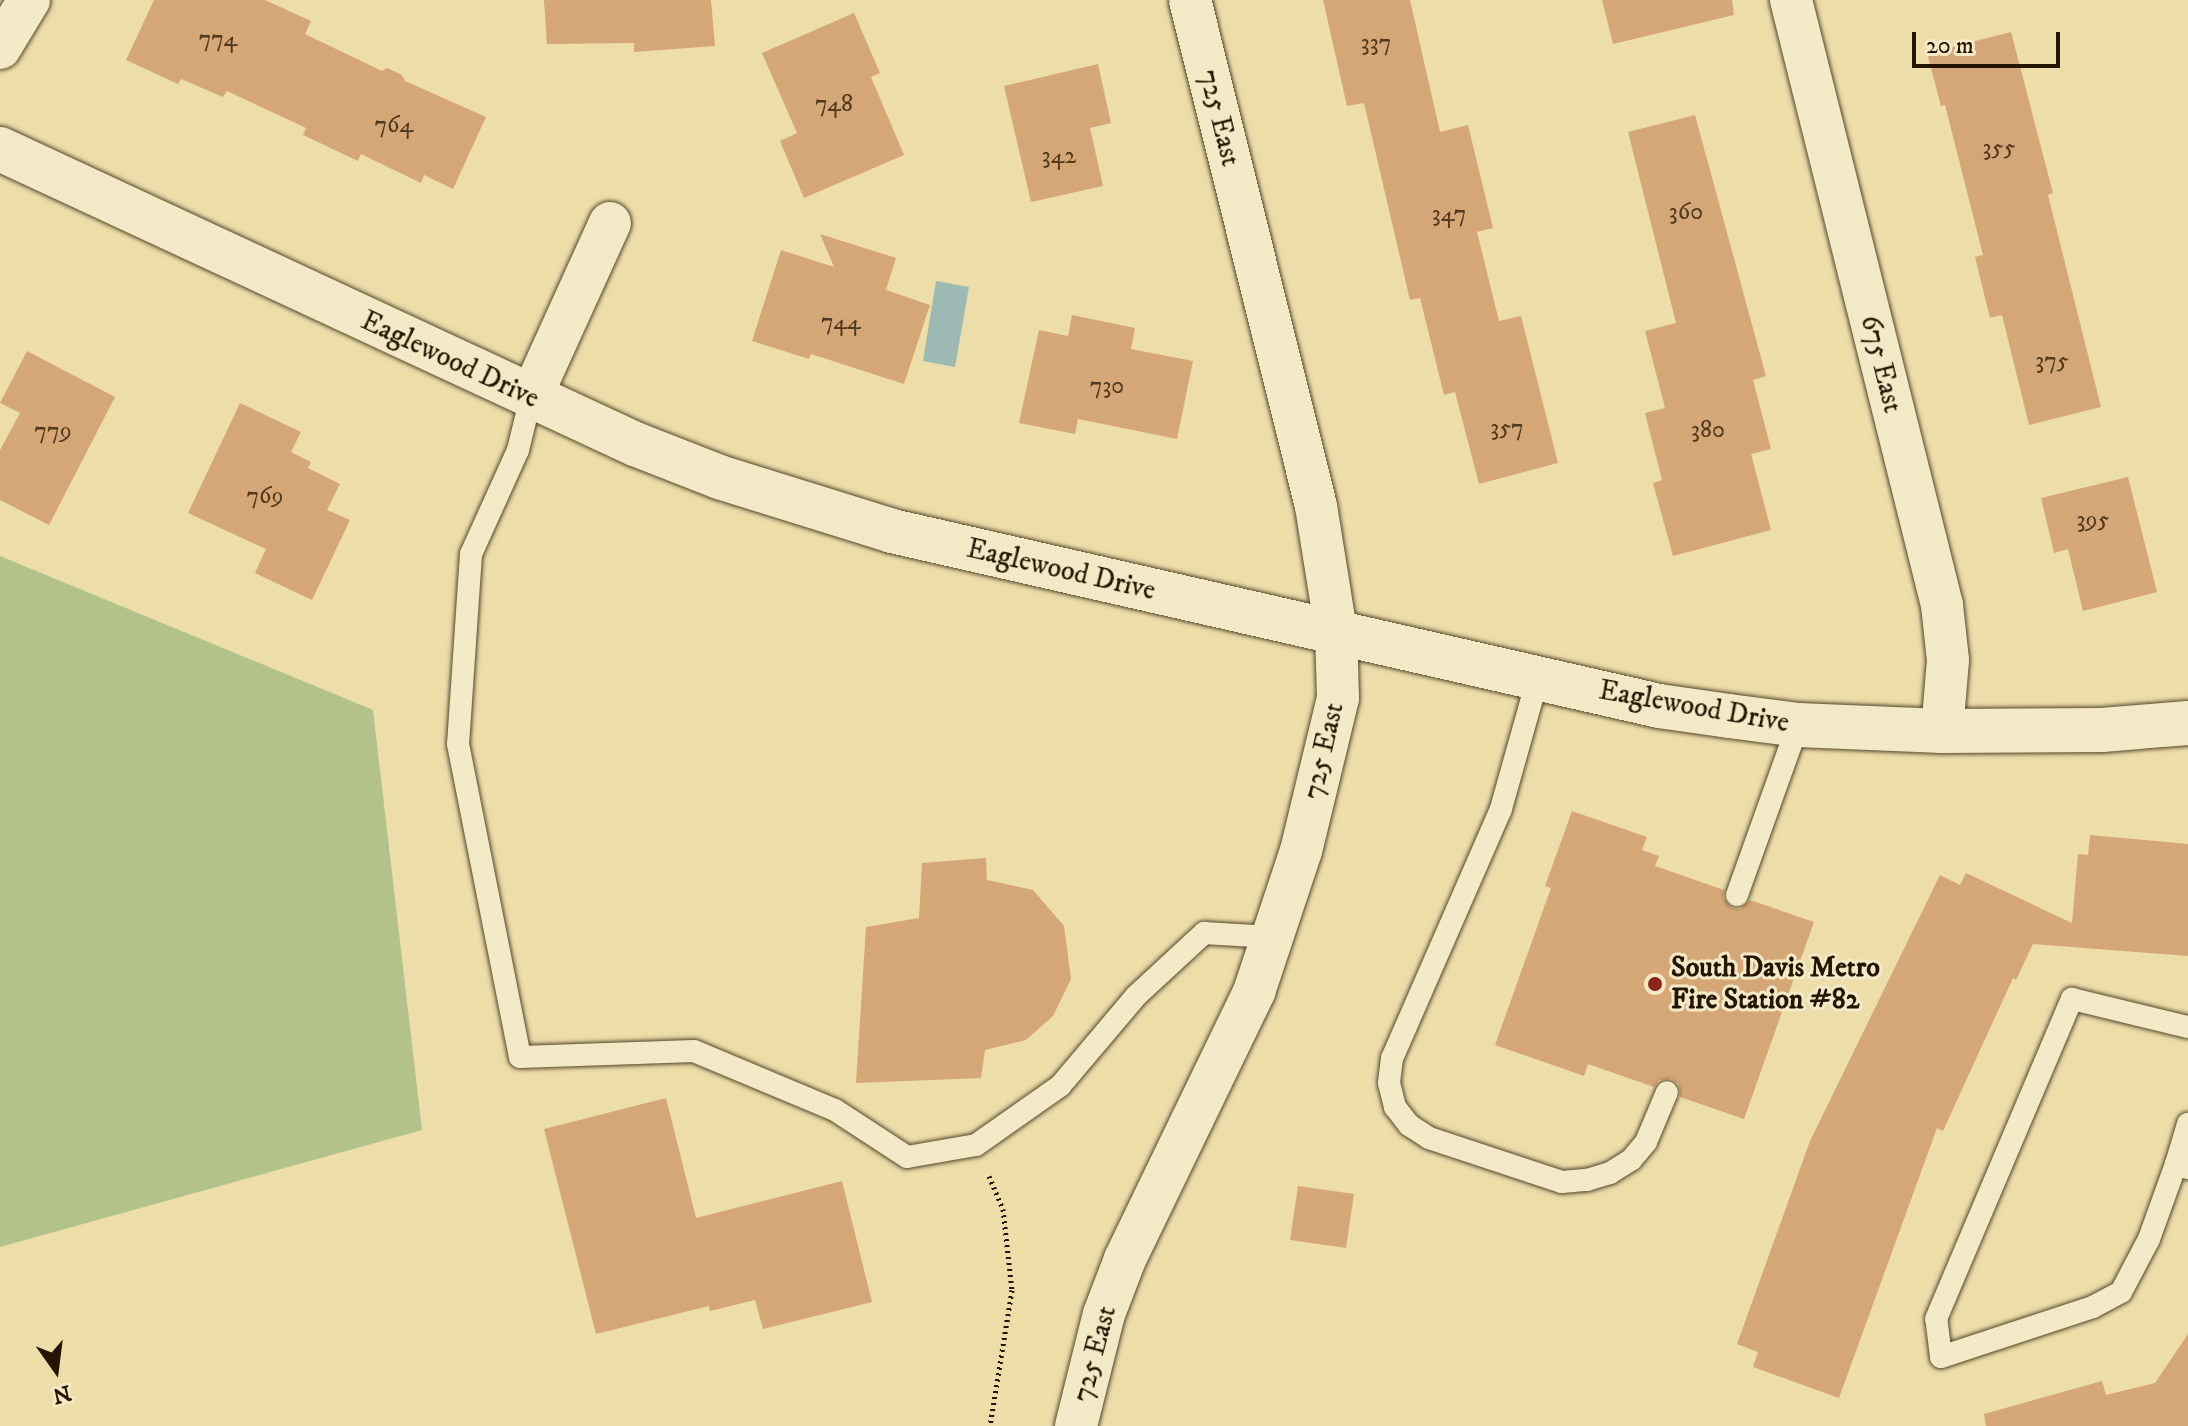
<!DOCTYPE html>
<style>
body{margin:0}
#map{position:relative;width:2188px;height:1426px;overflow:hidden;background:#ecdda9;font-family:"IM FELL DW Pica",serif}
div>[style]{position:absolute}
.green>*{inset:0;background:#b3c28b}
.water>*{inset:0;background:#9cbab3}
.building>*{inset:0;background:#d6a776}
.path>*{height:5px;margin-top:-2.5px;transform-origin:0;background:repeating-linear-gradient(90deg,#241501 0 2px,transparent 0 6px)}
.roads{filter:drop-shadow(0 0 2px #56472b) drop-shadow(0 0 2px #56472b)}
.service>*{height:22px;margin:-11px;padding:0 11px;transform-origin:11px;border-radius:11px;background:#f3e9c7}
.minor>*{height:42px;margin:-21px;padding:0 21px;transform-origin:21px;border-radius:21px;background:#f3e9c7}
.secondary>*{height:44px;margin:-22px;padding:0 22px;transform-origin:22px;border-radius:22px;background:#f3e9c7}
.dots>*{width:22px;height:22px;translate:-50% -50%;box-sizing:border-box;border:4px solid #f3e9c7;border-radius:50%}
span{translate:-50% -50%;white-space:nowrap;text-align:center;line-height:1.15;-webkit-text-stroke:6px #f3e9c7;paint-order:stroke}
.number-label{font-size:24px;color:#503a1e}
.number-label span{-webkit-text-stroke-width:0}
.street-label{font-size:28px;color:#241501}
.poi-label{font-size:28px;color:#241501;font-weight:700}
.left{translate:0 -50%;text-align:left}
.north{position:absolute;left:16px;top:1330px;width:80px;height:80px;-webkit-text-stroke:6px #f3e9c7;paint-order:stroke;rotate:166deg;font-size:22px;font-weight:700;line-height:32px;text-align:center;color:#241501}
.north::after{content:'';display:block;margin:auto;width:28px;height:36px;background:#241501;clip-path:polygon(50% 0,100% 100%,50% 72%,0 100%)}
.scale{position:absolute;left:1912px;top:32px;width:148px;height:36px;box-sizing:border-box;border:4px solid #241501;border-top:0;padding-left:10px;font-size:24px;line-height:28px;white-space:nowrap;color:#241501;-webkit-text-stroke:6px #f3e9c7;paint-order:stroke}
</style>
<div id="map">
<div class="green">
<div style="clip-path:polygon(0 556px,373px 710px,422px 1130px,0 1247px)"></div>
</div>
<div class="water">
<div style="clip-path:polygon(936px 281px,969px 287px,955px 367px,923px 361px)"></div>
</div>
<div class="building">
<div style="clip-path:polygon(154px 0,265px 0,311px 21px,305px 34px,382px 71px,387px 68px,402px 75px,405px 81px,486px 117px,453px 189px,424px 175px,421px 183px,361px 154px,358px 161px,303px 135px,306px 128px,227px 91px,223px 97px,181px 79px,178px 84px,126px 60px)"></div>
<div style="clip-path:polygon(544px 0,711px 0,715px 46px,634px 52px,634px 43px,547px 44px)"></div>
<div style="clip-path:polygon(1323px 0,1410px 0,1440px 132px,1468px 125px,1493px 228px,1477px 232px,1499px 321px,1521px 316px,1558px 463px,1479px 484px,1455px 392px,1444px 395px,1420px 298px,1410px 300px,1364px 103px,1347px 106px)"></div>
<div style="clip-path:polygon(1602px 0,1732px 0,1734px 15px,1613px 44px)"></div>
<div style="clip-path:polygon(854px 13px,880px 73px,871px 77px,904px 155px,804px 198px,780px 141px,797px 133px,762px 53px)"></div>
<div style="clip-path:polygon(2011px 32px,2053px 193px,2048px 195px,2101px 407px,2029px 425px,2002px 315px,1990px 318px,1975px 257px,1983px 255px,1945px 105px,1941px 106px,1927px 53px)"></div>
<div style="clip-path:polygon(1098px 64px,1111px 123px,1090px 128px,1103px 186px,1031px 202px,1004px 86px)"></div>
<div style="clip-path:polygon(1695px 115px,1766px 376px,1753px 380px,1771px 449px,1751px 454px,1771px 530px,1673px 556px,1653px 483px,1662px 480px,1645px 413px,1665px 408px,1645px 331px,1676px 323px,1628px 132px)"></div>
<div style="clip-path:polygon(820px 234px,896px 258px,886px 290px,930px 305px,904px 384px,811px 354px,809px 359px,752px 341px,781px 250px,834px 267px)"></div>
<div style="clip-path:polygon(1072px 315px,1135px 328px,1131px 349px,1193px 361px,1177px 439px,1078px 419px,1075px 434px,1019px 423px,1039px 330px,1068px 336px)"></div>
<div style="clip-path:polygon(27px 351px,115px 397px,49px 525px,0 500px,0 450px,20px 413px,0 403px)"></div>
<div style="clip-path:polygon(240px 403px,301px 432px,291px 452px,311px 462px,308px 468px,340px 484px,327px 510px,350px 520px,312px 600px,255px 573px,266px 549px,188px 513px)"></div>
<div style="clip-path:polygon(2128px 477px,2157px 592px,2083px 611px,2068px 549px,2054px 553px,2041px 498px)"></div>
<div style="clip-path:polygon(1572px 811px,1647px 837px,1642px 850px,1659px 856px,1655px 866px,1724px 890px,1723px 898px,1732px 908px,1740px 909px,1750px 900px,1814px 922px,1744px 1119px,1680px 1097px,1679px 1084px,1672px 1079px,1659px 1080px,1654px 1087px,1588px 1064px,1584px 1076px,1495px 1045px,1551px 888px,1545px 886px)"></div>
<div style="clip-path:polygon(2090px 835px,2188px 844px,2188px 956px,2033px 944px,2016px 980px,2013px 978px,1943px 1131px,1937px 1128px,1839px 1398px,1753px 1367px,1758px 1352px,1737px 1344px,1810px 1141px,1940px 875px,1960px 885px,1966px 873px,2072px 923px,2078px 854px,2088px 855px)"></div>
<div style="clip-path:polygon(986px 858px,987px 880px,1033px 890px,1064px 926px,1071px 979px,1053px 1016px,1026px 1040px,985px 1050px,981px 1078px,856px 1083px,866px 927px,919px 918px,922px 863px)"></div>
<div style="clip-path:polygon(666px 1098px,696px 1218px,842px 1181px,872px 1302px,763px 1329px,755px 1300px,710px 1311px,709px 1306px,596px 1334px,544px 1129px)"></div>
<div style="clip-path:polygon(1298px 1186px,1354px 1194px,1346px 1248px,1290px 1240px)"></div>
<div style="clip-path:polygon(2188px 1334px,2188px 1426px,1986px 1426px,1984px 1414px,2102px 1381px,2106px 1395px,2155px 1383px)"></div>
</div>
<div class="path">
<div style="left:989px;top:1176px;width:36px;rotate:67deg"></div>
<div style="left:1003px;top:1209px;width:81px;rotate:83.7deg"></div>
<div style="left:1012px;top:1290px;width:138px;rotate:99.2deg"></div>
</div>
<div class="roads">
<div class="service">
<div style="left:531px;top:397px;width:55px;rotate:103.8deg"></div>
<div style="left:518px;top:450px;width:114px;rotate:114.3deg"></div>
<div style="left:471px;top:554px;width:190px;rotate:93.9deg"></div>
<div style="left:458px;top:744px;width:319px;rotate:78.8deg"></div>
<div style="left:520px;top:1057px;width:174px;rotate:-2deg"></div>
<div style="left:694px;top:1051px;width:153px;rotate:22.7deg"></div>
<div style="left:835px;top:1110px;width:86px;rotate:33.1deg"></div>
<div style="left:907px;top:1157px;width:70px;rotate:-9.9deg"></div>
<div style="left:976px;top:1145px;width:103px;rotate:-35.1deg"></div>
<div style="left:1060px;top:1086px;width:118px;rotate:-49.8deg"></div>
<div style="left:1136px;top:996px;width:93px;rotate:-42.8deg"></div>
<div style="left:1204px;top:933px;width:67px;rotate:3.4deg"></div>
<div style="left:1538px;top:677px;width:137px;rotate:105.7deg"></div>
<div style="left:1501px;top:809px;width:272px;rotate:113.6deg"></div>
<div style="left:1392px;top:1058px;width:25px;rotate:97deg"></div>
<div style="left:1389px;top:1083px;width:25px;rotate:76deg"></div>
<div style="left:1395px;top:1107px;width:23px;rotate:52deg"></div>
<div style="left:1409px;top:1125px;width:24px;rotate:33deg"></div>
<div style="left:1429px;top:1138px;width:140px;rotate:18.3deg"></div>
<div style="left:1562px;top:1182px;width:25px;rotate:-5deg"></div>
<div style="left:1587px;top:1180px;width:24px;rotate:-17deg"></div>
<div style="left:1610px;top:1173px;width:25px;rotate:-32deg"></div>
<div style="left:1631px;top:1160px;width:23px;rotate:-50deg"></div>
<div style="left:1646px;top:1142px;width:54px;rotate:-67.2deg"></div>
<div style="left:1737px;top:895px;width:181px;rotate:-70.3deg"></div>
<div style="left:2176px;top:1164px;width:80px;rotate:109.8deg"></div>
<div style="left:2149px;top:1239px;width:60px;rotate:117.8deg"></div>
<div style="left:2121px;top:1292px;width:32px;rotate:152deg"></div>
<div style="left:2093px;top:1307px;width:160px;rotate:161.8deg"></div>
<div style="left:1941px;top:1357px;width:38px;rotate:-97deg"></div>
<div style="left:1936px;top:1319px;width:348px;rotate:-67deg"></div>
<div style="left:2072px;top:999px;width:119px;rotate:13.6deg"></div>
<div style="left:2187px;top:1168px;width:12px;rotate:-160deg"></div>
<div style="left:2176px;top:1164px;width:42px;rotate:-73.3deg"></div>
</div>
<div class="minor">
<div style="left:1791px;top:0;width:624px;rotate:75.99deg"></div>
<div style="left:1942px;top:605px;width:55px;rotate:83.8deg"></div>
<div style="left:1948px;top:660px;width:71px;rotate:94.8deg"></div>
<div style="left:0;top:48px;width:56px;rotate:-58.9deg"></div>
<div style="left:531px;top:397px;width:191px;rotate:-65.6deg"></div>
<div style="left:1076px;top:1426px;width:115px;rotate:-76deg"></div>
<div style="left:1104px;top:1314px;width:59px;rotate:-69.1deg"></div>
<div style="left:1125px;top:1259px;width:297px;rotate:-64.2deg"></div>
<div style="left:1254px;top:992px;width:149px;rotate:-71.6deg"></div>
<div style="left:1301px;top:851px;width:157px;rotate:-76.4deg"></div>
<div style="left:1338px;top:698px;width:67px;rotate:-91.7deg"></div>
<div style="left:1336px;top:631px;width:127px;rotate:-99.1deg"></div>
<div style="left:1316px;top:506px;width:521px;rotate:-103.98deg"></div>
</div>
<div class="secondary">
<div style="left:0;top:149px;width:700px;rotate:24.92deg"></div>
<div style="left:635px;top:444px;width:90px;rotate:21.4deg"></div>
<div style="left:719px;top:477px;width:181px;rotate:17.3deg"></div>
<div style="left:892px;top:531px;width:787px;rotate:12.85deg"></div>
<div style="left:1659px;top:706px;width:71px;rotate:8.1deg"></div>
<div style="left:1729px;top:716px;width:70px;rotate:7.4deg"></div>
<div style="left:1798px;top:725px;width:144px;rotate:2.4deg"></div>
<div style="left:1942px;top:731px;width:160px;rotate:-0.4deg"></div>
<div style="left:2102px;top:730px;width:86px;rotate:-4.7deg"></div>
</div>
</div>
<div class="dots">
<div style="left:1655px;top:984px;background:#8f2418"></div>
</div>
<div class="number-label">
<span style="left:218px;top:40px">774</span>
<span style="left:1376px;top:44px">337</span>
<span style="left:834px;top:105px">748</span>
<span style="left:394px;top:126px">764</span>
<span style="left:1999px;top:149px">355</span>
<span style="left:1059px;top:157px">342</span>
<span style="left:1686px;top:213px">360</span>
<span style="left:1449px;top:215px">347</span>
<span style="left:841px;top:323px">744</span>
<span style="left:2052px;top:362px">375</span>
<span style="left:1107px;top:387px">730</span>
<span style="left:1507px;top:429px">357</span>
<span style="left:1708px;top:431px">380</span>
<span style="left:53px;top:432px">779</span>
<span style="left:265px;top:497px">769</span>
<span style="left:2093px;top:521px">395</span>
</div>
<div class="street-label">
<span style="left:1219px;top:118px;rotate:76deg">725 East</span>
<span style="left:450px;top:360px;rotate:25deg">Eaglewood Drive</span>
<span style="left:1881px;top:364px;rotate:76deg">675 East</span>
<span style="left:1061px;top:570px;rotate:13deg">Eaglewood Drive</span>
<span style="left:1694px;top:707px;rotate:10deg">Eaglewood Drive</span>
<span style="left:1324px;top:751px;rotate:-77deg">725 East</span>
<span style="left:1095px;top:1354px;rotate:-75deg">725 East</span>
</div>
<div class="poi-label">
<span class="left" style="left:1671px;top:984px">South Davis Metro<br>Fire Station #82</span>
</div>
<div class="north">N</div>
<div class="scale">20 m</div>
</div>
